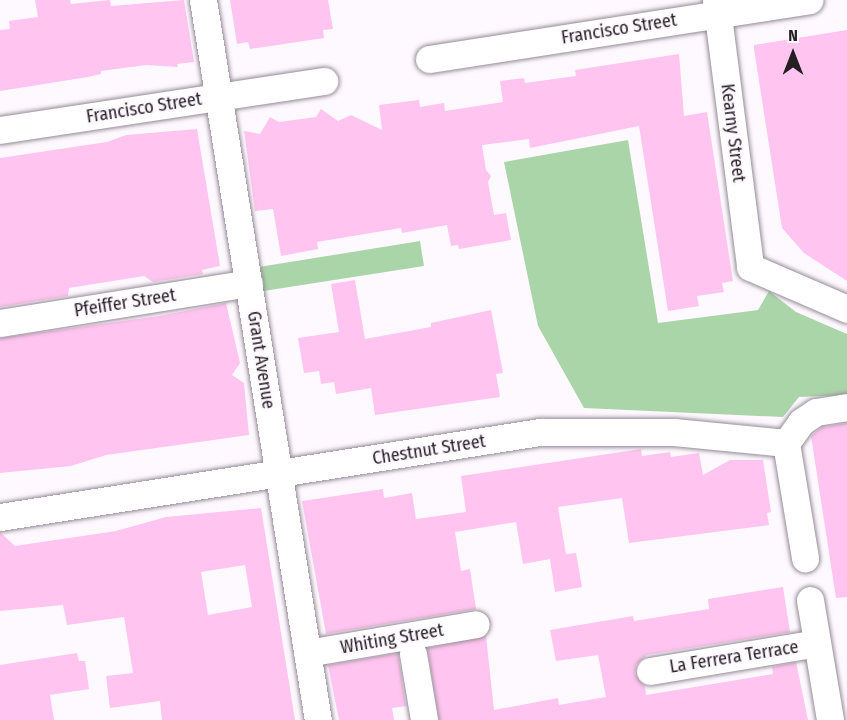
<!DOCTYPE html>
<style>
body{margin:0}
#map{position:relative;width:847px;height:720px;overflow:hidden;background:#fef9fe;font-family:"Fira Sans Condensed",sans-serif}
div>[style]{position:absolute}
.green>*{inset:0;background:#aad5a9}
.building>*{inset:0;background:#ffc4ef}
.roads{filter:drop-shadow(0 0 2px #958b97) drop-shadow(0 0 2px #958b97)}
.minor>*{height:27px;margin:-13.5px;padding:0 13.5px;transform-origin:13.5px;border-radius:13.5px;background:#fff}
span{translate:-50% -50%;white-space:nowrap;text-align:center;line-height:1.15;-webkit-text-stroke:5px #fef9fe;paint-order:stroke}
.street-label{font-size:18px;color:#231f23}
.north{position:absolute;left:763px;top:24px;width:60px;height:60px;-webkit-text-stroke:4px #fef9fe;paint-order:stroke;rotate:0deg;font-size:16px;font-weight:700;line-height:24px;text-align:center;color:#231f23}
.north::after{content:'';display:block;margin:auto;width:21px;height:27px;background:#231f23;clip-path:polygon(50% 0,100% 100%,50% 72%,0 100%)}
</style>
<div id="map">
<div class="green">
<div style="clip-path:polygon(628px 140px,658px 323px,758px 310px,769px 291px,796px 312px,847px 334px,847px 395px,799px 397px,783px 417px,584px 408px,538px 326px,504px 162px)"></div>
<div style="clip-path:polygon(420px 241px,424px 266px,250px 293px,247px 269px)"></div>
</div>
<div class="building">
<div style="clip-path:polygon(35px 0,70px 0,71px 4px,110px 0,111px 6px,184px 0,194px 62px,177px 64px,178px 67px,146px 65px,101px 71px,101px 74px,88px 77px,0 91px,0 30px,10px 29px,9px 21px,38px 17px)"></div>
<div style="clip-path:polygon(230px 0,328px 0,333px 29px,323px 30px,324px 38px,250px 49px,248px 42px,237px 44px)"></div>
<div style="clip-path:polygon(847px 30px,847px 281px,804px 253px,782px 228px,754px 49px,754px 45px)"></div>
<div style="clip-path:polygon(679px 54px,684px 116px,707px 112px,733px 281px,722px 283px,724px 292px,697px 296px,699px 306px,668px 311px,639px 126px,530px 148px,529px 139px,482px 145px,486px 170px,491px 176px,488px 182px,494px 215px,506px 213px,511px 240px,459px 249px,458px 245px,451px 246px,447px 225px,402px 233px,401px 228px,317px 242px,318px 249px,281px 256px,273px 209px,255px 211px,244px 131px,260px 134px,270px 117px,279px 122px,316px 117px,321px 109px,338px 121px,351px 115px,382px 130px,379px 105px,419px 100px,420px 107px,444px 103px,445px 111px,503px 102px,500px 81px,524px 78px,525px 83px,576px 76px,575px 70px)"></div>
<div style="clip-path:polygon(197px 129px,220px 266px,202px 270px,203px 274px,153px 282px,144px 276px,69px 288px,68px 296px,0 307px,0 158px,107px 142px,126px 135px)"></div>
<div style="clip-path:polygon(355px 280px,365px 339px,431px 327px,431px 323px,491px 310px,503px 373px,496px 374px,500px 397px,375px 415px,371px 388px,336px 394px,334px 382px,321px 384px,319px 371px,304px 373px,298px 338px,339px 332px,331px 284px)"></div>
<div style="clip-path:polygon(226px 303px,240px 363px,232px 375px,244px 383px,249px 435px,106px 455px,71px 466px,0 473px,0 338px,159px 316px)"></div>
<div style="clip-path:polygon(847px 423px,847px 597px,836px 598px,811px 436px,822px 427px)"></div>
<div style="clip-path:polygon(641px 449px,642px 456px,670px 452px,671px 457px,699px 453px,703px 475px,730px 460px,763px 460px,771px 512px,767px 513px,769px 525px,629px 543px,622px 498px,558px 507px,566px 554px,576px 553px,582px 587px,555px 592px,550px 559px,523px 564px,516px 522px,455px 532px,461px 571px,470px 569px,476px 609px,326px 634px,302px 501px,383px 489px,384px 498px,412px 493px,416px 519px,466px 512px,461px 476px)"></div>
<div style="clip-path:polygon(evenodd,261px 508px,295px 720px,162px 720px,160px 701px,110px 708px,106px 676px,133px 673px,124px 617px,67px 625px,63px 605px,0 611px,0 532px,15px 546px,116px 531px,166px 517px,261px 508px,245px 565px,252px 607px,208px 615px,201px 572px,245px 565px)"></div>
<div style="clip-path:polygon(783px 587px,790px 632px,647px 655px,636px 665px,635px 674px,645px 686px,646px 695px,773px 674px,772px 667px,796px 662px,808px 720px,439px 720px,427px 648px,486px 636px,494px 710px,558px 698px,559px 705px,606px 697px,598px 655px,556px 661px,550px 630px,633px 616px,634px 621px,709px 609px,708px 599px)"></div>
<div style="clip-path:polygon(77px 653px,79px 661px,85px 661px,89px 689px,50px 695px,54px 720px,0 720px,0 665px)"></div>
<div style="clip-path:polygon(398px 653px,406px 706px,392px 708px,394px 720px,339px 720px,328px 665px)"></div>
</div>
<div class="roads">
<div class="minor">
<div style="left:203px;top:0;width:729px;rotate:80.93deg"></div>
<div style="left:716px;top:0;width:269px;rotate:82.7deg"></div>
<div style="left:750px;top:267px;width:106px;rotate:23.4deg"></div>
<div style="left:429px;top:59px;width:385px;rotate:-8.8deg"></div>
<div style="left:0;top:130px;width:328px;rotate:-8.6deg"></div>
<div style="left:0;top:323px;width:252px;rotate:-9.1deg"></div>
<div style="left:786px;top:443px;width:117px;rotate:80.6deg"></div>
<div style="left:786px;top:443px;width:26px;rotate:-54deg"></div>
<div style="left:801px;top:422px;width:18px;rotate:-34deg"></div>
<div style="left:816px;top:412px;width:31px;rotate:-9deg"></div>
<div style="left:0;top:517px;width:547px;rotate:-8.95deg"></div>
<div style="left:540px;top:432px;width:134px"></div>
<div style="left:674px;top:432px;width:113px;rotate:5.6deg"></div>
<div style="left:810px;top:600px;width:122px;rotate:80.5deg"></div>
<div style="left:307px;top:653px;width:171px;rotate:-9.7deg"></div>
<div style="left:413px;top:654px;width:67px;rotate:80.5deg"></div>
<div style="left:650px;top:671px;width:169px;rotate:-9.5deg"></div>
</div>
</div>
<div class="street-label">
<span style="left:619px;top:29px;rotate:-9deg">Francisco Street</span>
<span style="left:144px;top:108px;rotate:-9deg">Francisco Street</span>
<span style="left:733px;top:133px;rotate:83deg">Kearny Street</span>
<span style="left:125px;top:303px;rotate:-9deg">Pfeiffer Street</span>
<span style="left:261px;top:360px;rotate:81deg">Grant Avenue</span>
<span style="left:429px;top:450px;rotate:-9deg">Chestnut Street</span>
<span style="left:392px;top:639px;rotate:-10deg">Whiting Street</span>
<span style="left:734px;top:657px;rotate:-9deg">La Ferrera Terrace</span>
</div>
<div class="north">N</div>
</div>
